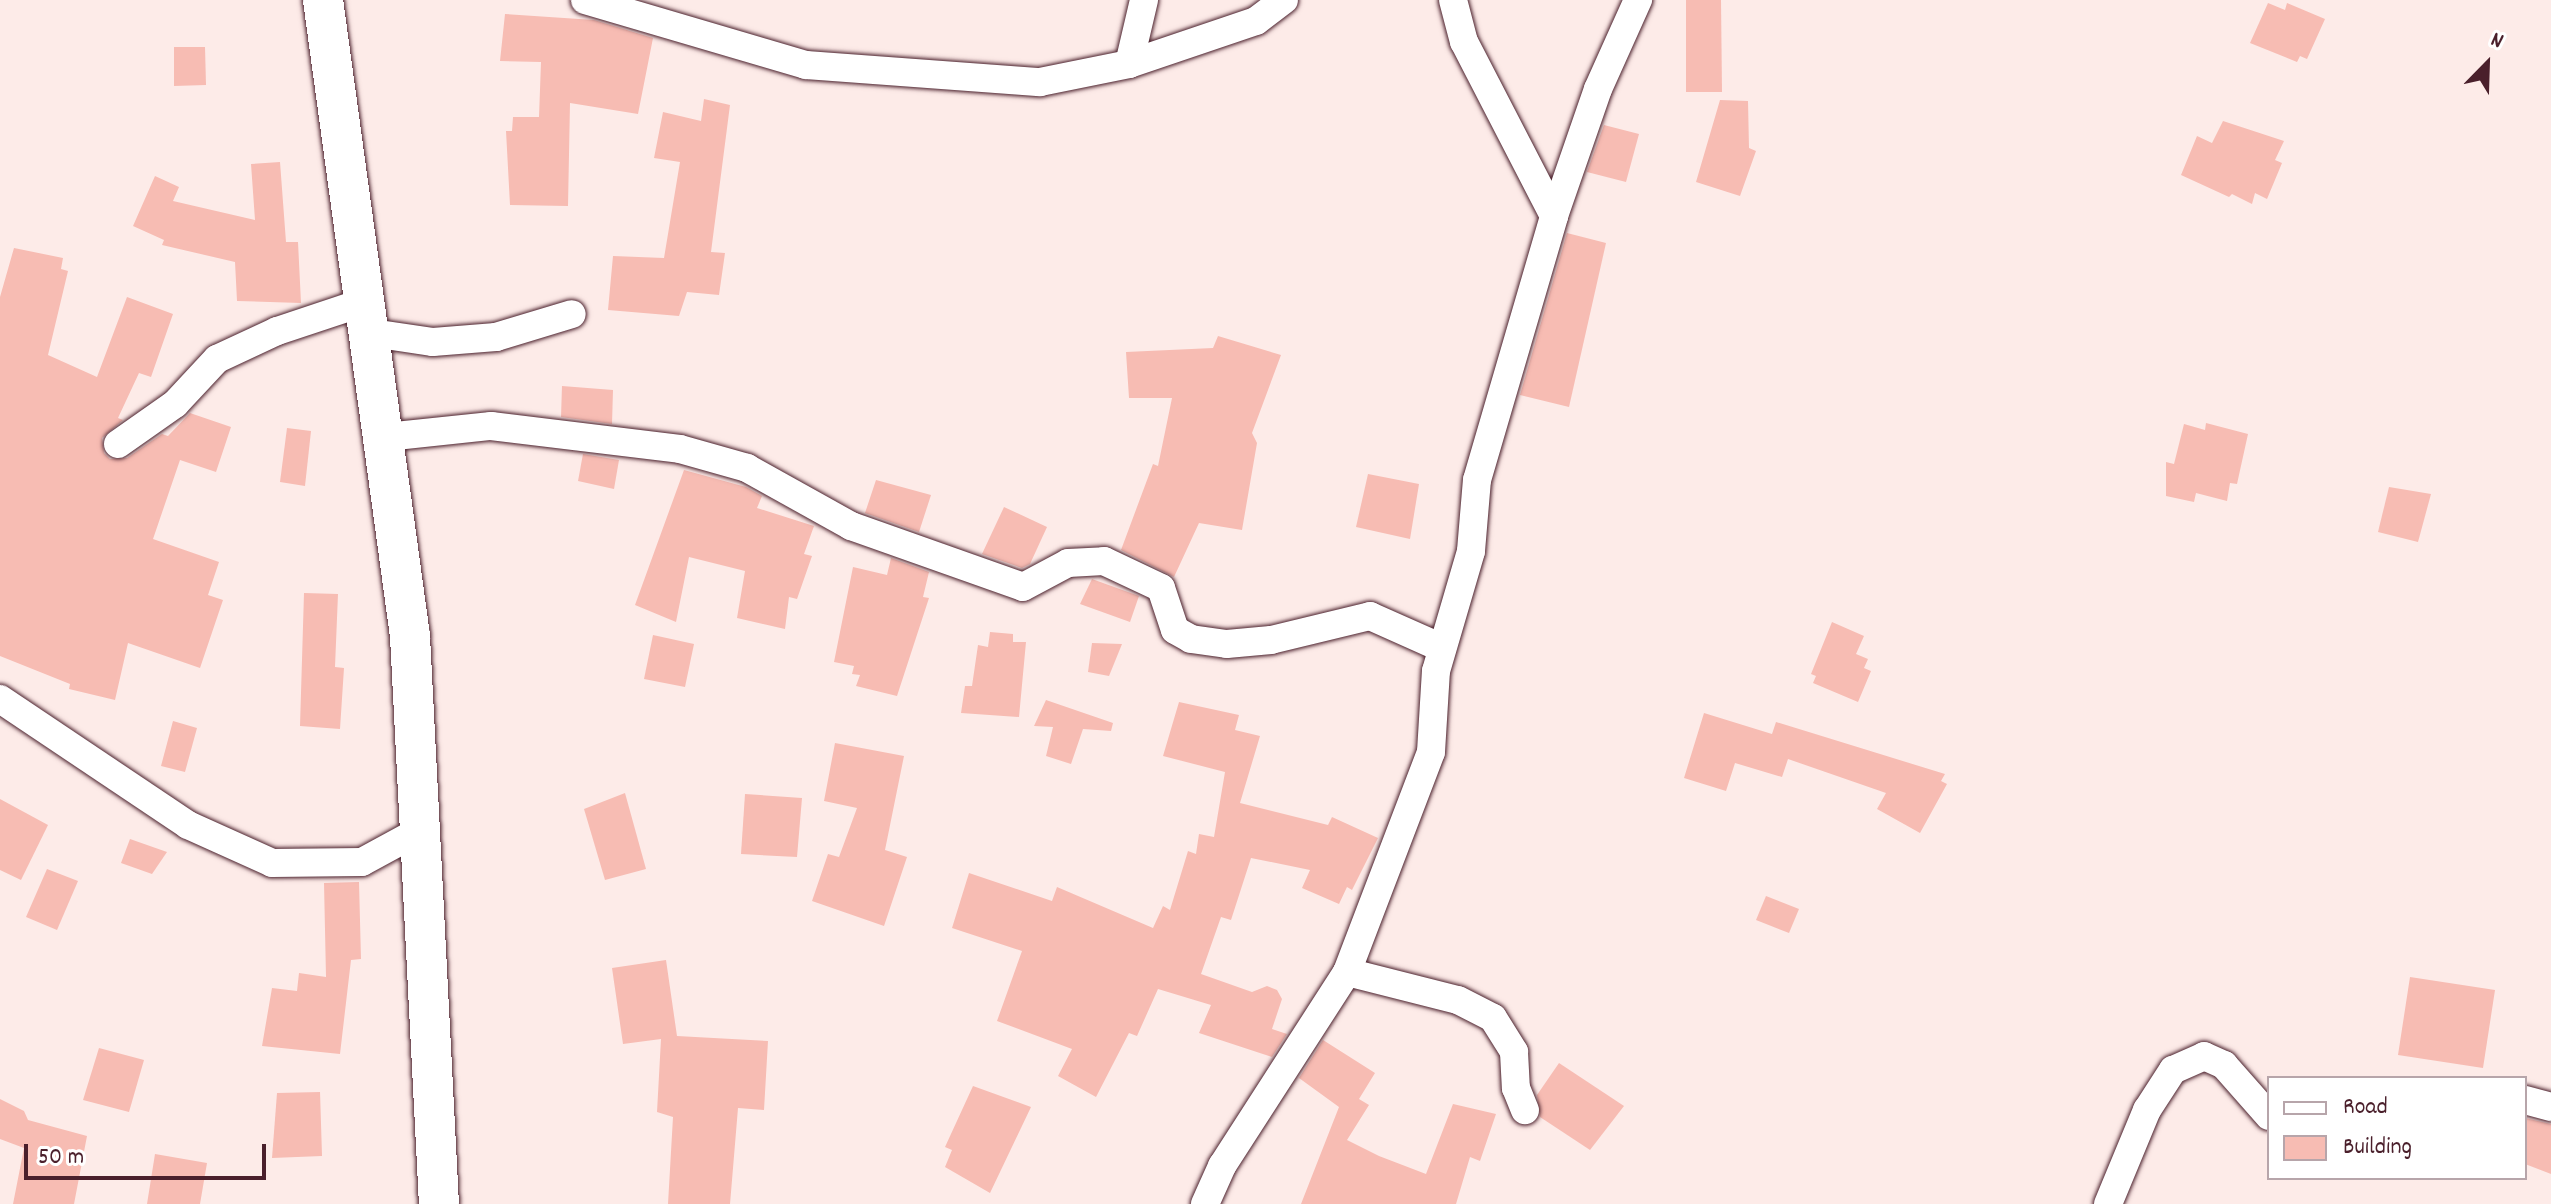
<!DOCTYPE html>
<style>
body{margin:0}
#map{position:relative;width:2551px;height:1204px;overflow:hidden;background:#fdebe8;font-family:Dekko,sans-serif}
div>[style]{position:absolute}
.building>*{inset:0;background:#f7bcb3}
.roads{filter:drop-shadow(0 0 2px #4a1f2b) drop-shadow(0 0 2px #4a1f2b)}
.street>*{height:28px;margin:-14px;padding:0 14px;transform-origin:14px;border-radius:14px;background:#fff}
.secondary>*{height:40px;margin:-20px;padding:0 20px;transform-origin:20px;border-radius:20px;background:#fff}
span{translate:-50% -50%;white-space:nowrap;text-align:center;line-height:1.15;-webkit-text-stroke:6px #fff;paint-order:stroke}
.legend{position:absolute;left:2267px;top:1076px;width:260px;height:104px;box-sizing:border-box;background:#fff;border:2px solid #b7a5aa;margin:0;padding:10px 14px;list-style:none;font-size:24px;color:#4a1f2b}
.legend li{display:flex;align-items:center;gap:16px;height:40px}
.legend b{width:40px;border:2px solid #b7a5aa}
.north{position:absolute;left:2447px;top:24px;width:80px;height:80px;-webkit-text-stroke:6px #fff;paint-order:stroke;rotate:23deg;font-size:22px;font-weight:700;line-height:32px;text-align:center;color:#4a1f2b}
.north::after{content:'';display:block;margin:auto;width:28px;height:36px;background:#4a1f2b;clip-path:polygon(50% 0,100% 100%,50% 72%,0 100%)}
.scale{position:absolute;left:24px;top:1144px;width:242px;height:36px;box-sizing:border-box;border:4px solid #4a1f2b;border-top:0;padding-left:10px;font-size:24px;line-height:28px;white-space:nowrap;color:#4a1f2b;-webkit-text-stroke:6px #fff;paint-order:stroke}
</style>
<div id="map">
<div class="building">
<div style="clip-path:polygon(1686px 0,1721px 0,1722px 92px,1686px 92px)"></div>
<div style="clip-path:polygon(2268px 3px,2285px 10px,2287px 3px,2325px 19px,2307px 59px,2300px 56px,2297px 62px,2250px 43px)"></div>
<div style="clip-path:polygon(505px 14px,594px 20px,653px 38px,638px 114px,570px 103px,568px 206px,510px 205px,506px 131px,512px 131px,513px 117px,539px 117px,541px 62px,500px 61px)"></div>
<div style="clip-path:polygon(174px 47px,205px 47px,206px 85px,174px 86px)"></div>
<div style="clip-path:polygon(704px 99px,730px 105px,711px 252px,725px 253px,719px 295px,687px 292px,679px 316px,608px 310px,613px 256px,664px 258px,680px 162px,654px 158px,663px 112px,701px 121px)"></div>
<div style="clip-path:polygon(1720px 100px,1748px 101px,1749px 148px,1756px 151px,1740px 196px,1696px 182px)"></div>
<div style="clip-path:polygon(2223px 121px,2284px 141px,2275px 160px,2282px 163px,2267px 199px,2255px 193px,2252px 204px,2232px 194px,2229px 197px,2181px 175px,2197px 136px,2212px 143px)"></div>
<div style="clip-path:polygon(1604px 125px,1639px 134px,1626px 182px,1587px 172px)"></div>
<div style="clip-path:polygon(280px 162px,286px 242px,298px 242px,301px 303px,237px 301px,235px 262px,162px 245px,164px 240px,133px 226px,155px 176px,179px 187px,173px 201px,255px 220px,251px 164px)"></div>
<div style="clip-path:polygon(1567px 233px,1606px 243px,1569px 407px,1520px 395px)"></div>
<div style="clip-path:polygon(14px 248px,63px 258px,61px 269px,68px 271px,48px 355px,97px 377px,127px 297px,173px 314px,151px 377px,139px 373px,118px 418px,123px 420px,102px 438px,104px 453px,110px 459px,127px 458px,162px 434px,168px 436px,190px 413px,231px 427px,216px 472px,180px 460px,153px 539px,219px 562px,208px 595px,223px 600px,200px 668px,128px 643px,115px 700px,69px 689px,70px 684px,0 656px,0 297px)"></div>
<div style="clip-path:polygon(1218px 336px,1281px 355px,1252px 433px,1257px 443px,1242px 530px,1199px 523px,1174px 577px,1121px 550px,1153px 464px,1158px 466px,1172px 398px,1129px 398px,1126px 352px,1213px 348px)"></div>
<div style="clip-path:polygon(562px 386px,613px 390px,612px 424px,561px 417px)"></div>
<div style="clip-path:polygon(2206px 423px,2248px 434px,2237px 484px,2230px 483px,2227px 501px,2196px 493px,2194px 502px,2166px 496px,2166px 462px,2174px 464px,2184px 424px,2205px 430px)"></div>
<div style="clip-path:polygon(287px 428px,311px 431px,305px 486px,280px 482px)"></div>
<div style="clip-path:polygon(583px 454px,619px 460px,614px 489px,578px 481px)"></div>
<div style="clip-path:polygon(684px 470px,746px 487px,762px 496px,757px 508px,814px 526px,804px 554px,812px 556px,797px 599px,789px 597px,785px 629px,737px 618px,745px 571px,689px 557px,676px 622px,635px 605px)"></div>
<div style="clip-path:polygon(1368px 474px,1419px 484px,1410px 539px,1356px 527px)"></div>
<div style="clip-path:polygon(876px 480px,931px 495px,919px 532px,865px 513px)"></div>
<div style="clip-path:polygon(2389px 487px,2431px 494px,2418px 542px,2378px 532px)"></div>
<div style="clip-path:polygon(1004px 507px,1047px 527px,1030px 564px,1022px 568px,982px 554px)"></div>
<div style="clip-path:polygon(891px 558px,929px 572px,923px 597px,929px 598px,897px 696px,856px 686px,860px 675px,852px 674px,854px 666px,834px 662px,853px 567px,887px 575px)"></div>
<div style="clip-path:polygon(1092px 579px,1139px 596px,1130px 622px,1080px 604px)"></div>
<div style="clip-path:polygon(304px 593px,338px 594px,335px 667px,344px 668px,340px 729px,300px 726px)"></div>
<div style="clip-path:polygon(1832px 622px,1864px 636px,1856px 654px,1868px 659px,1864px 668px,1871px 671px,1858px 702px,1813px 683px,1816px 676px,1811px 674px)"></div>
<div style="clip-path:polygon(990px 632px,1013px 634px,1013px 642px,1026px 642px,1019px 717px,961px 713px,965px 686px,972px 686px,978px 645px,988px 647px)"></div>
<div style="clip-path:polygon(653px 635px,694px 644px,685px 687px,644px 679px)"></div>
<div style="clip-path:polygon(1092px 643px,1122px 644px,1109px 676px,1088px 672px)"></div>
<div style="clip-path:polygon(1046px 700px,1113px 723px,1111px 731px,1083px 729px,1071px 764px,1046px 756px,1053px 727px,1034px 726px)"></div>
<div style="clip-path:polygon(1179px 702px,1239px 715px,1235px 730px,1260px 736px,1240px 803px,1328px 825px,1332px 817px,1378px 838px,1352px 890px,1347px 887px,1339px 904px,1302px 888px,1310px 870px,1251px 858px,1231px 920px,1221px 917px,1201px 974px,1252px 992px,1267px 986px,1277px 990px,1282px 999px,1272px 1029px,1287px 1034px,1272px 1057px,1199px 1033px,1211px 1005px,1158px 989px,1137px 1036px,1129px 1033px,1096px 1097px,1058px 1076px,1072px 1049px,997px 1021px,1022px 951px,952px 928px,969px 873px,1052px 901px,1057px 887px,1153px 928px,1163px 906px,1170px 910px,1188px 851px,1196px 854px,1199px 834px,1214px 837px,1225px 772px,1163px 756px)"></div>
<div style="clip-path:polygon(1704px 713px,1772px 734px,1776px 722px,1945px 774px,1941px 781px,1947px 784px,1920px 833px,1877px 809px,1886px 793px,1788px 759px,1782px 777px,1735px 763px,1726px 791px,1684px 778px)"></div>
<div style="clip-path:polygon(173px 721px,197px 728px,185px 772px,161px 766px)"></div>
<div style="clip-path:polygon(835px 743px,904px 756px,885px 850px,907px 857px,884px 926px,812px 901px,828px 854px,839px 857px,857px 808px,824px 801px)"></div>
<div style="clip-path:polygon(625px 793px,646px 869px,605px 880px,584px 809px)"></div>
<div style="clip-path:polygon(745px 794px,802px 798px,797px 857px,741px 854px)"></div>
<div style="clip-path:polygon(0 799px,48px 825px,21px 880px,0 870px)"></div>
<div style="clip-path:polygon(130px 839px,167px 852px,152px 874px,121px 863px)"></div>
<div style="clip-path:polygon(47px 869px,78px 881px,57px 930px,26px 917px)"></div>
<div style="clip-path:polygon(359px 882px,361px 959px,351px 960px,340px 1054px,262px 1046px,272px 988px,297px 991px,299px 973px,326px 977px,324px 883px)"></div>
<div style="clip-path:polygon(1766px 896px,1799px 909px,1789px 933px,1756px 920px)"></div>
<div style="clip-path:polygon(666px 960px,677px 1036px,768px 1041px,764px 1110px,738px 1108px,730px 1204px,668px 1204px,673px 1117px,657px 1112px,661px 1039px,623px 1044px,612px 968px)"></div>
<div style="clip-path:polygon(2410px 977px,2495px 990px,2483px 1068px,2398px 1055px)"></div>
<div style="clip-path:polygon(1323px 1040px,1375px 1073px,1359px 1099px,1369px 1105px,1347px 1140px,1379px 1156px,1426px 1174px,1453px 1104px,1496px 1114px,1480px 1161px,1470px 1157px,1456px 1204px,1301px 1204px,1339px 1107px,1299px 1078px)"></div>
<div style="clip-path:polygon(99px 1048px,144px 1060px,129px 1112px,83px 1100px)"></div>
<div style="clip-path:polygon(1559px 1063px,1624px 1106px,1590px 1150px,1540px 1117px,1537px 1095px)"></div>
<div style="clip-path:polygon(973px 1086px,1031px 1107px,990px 1193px,945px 1167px,952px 1150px,945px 1147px)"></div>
<div style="clip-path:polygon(320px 1092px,322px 1156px,272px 1158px,277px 1093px)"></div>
<div style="clip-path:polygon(0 1099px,24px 1111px,28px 1120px,87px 1136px,74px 1204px,13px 1204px,24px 1148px,0 1139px)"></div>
<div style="clip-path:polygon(2525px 1118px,2551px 1124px,2551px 1174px,2525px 1164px)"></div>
<div style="clip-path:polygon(155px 1154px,207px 1163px,200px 1204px,147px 1204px)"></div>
</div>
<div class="roads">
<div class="street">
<div style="left:585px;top:0;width:230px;rotate:16.4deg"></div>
<div style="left:806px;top:65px;width:235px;rotate:4.2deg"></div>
<div style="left:1040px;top:82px;width:91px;rotate:-11.4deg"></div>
<div style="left:1129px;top:64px;width:134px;rotate:-18.7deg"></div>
<div style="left:1256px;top:21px;width:35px;rotate:-37deg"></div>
<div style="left:1129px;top:64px;width:66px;rotate:-76.8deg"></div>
<div style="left:1554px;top:216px;width:134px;rotate:-70.9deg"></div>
<div style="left:1598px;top:89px;width:98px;rotate:-65.8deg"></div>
<div style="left:372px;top:333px;width:62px;rotate:8.4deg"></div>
<div style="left:433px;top:342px;width:63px;rotate:-4.5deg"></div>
<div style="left:496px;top:337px;width:79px;rotate:-16.8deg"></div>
<div style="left:386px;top:437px;width:106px;rotate:-6deg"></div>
<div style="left:491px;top:426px;width:190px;rotate:6.9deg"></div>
<div style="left:680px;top:449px;width:70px;rotate:15.8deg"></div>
<div style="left:747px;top:468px;width:119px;rotate:29.1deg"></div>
<div style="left:851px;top:526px;width:182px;rotate:19.5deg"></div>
<div style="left:1023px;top:587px;width:51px;rotate:-28.1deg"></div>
<div style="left:1068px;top:563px;width:36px;rotate:-3deg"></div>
<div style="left:1104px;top:561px;width:63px;rotate:25.3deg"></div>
<div style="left:1161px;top:588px;width:44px;rotate:71.6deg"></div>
<div style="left:1175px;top:630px;width:18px;rotate:29deg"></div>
<div style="left:1191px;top:639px;width:36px;rotate:8deg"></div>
<div style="left:1227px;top:644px;width:44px;rotate:-5.2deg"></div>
<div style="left:1271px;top:640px;width:102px;rotate:-13.6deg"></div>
<div style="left:1370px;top:616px;width:79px;rotate:24deg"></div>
<div style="left:118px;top:444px;width:70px;rotate:-35.1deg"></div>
<div style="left:175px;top:404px;width:62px;rotate:-47deg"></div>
<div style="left:217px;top:359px;width:66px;rotate:-25deg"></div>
<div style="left:277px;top:331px;width:95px;rotate:-18.4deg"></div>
<div style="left:0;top:699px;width:226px;rotate:33.8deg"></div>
<div style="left:188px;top:825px;width:92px;rotate:24.3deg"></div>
<div style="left:272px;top:863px;width:90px;rotate:-0.6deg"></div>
<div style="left:362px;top:862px;width:67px;rotate:-28.5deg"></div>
<div style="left:1347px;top:972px;width:114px;rotate:14.2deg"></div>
<div style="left:1458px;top:1000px;width:39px;rotate:27deg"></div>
<div style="left:1493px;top:1018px;width:40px;rotate:58deg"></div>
<div style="left:1514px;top:1052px;width:36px;rotate:87deg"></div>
<div style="left:1516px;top:1088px;width:24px;rotate:68deg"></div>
<div style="left:2525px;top:1100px;width:27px;rotate:15deg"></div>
<div style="left:1205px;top:1204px;width:42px;rotate:-65.9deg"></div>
<div style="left:1222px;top:1166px;width:231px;rotate:-57.2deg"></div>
<div style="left:1347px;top:972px;width:235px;rotate:-69.1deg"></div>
<div style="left:1431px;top:752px;width:81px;rotate:-86.5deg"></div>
<div style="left:1436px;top:671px;width:125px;rotate:-73.7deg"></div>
<div style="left:1471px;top:551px;width:71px;rotate:-85.2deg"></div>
<div style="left:1477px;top:480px;width:275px;rotate:-73.7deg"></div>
<div style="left:1554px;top:216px;width:196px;rotate:-117.3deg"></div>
<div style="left:1464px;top:42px;width:43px;rotate:-104.7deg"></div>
<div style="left:2108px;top:1204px;width:102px;rotate:-67.5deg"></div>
<div style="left:2147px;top:1110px;width:48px;rotate:-57deg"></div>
<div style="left:2173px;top:1070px;width:34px;rotate:-24deg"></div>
<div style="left:2204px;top:1056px;width:22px;rotate:24deg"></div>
<div style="left:2224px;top:1065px;width:68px;rotate:48.6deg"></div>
</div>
<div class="secondary">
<div style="left:323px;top:0;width:642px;rotate:82.21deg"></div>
<div style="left:410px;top:636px;width:569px;rotate:87.08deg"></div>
</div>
</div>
<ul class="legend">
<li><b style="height:10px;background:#fff"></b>Road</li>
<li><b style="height:22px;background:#f7bcb3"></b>Building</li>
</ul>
<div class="north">N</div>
<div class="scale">50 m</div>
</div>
